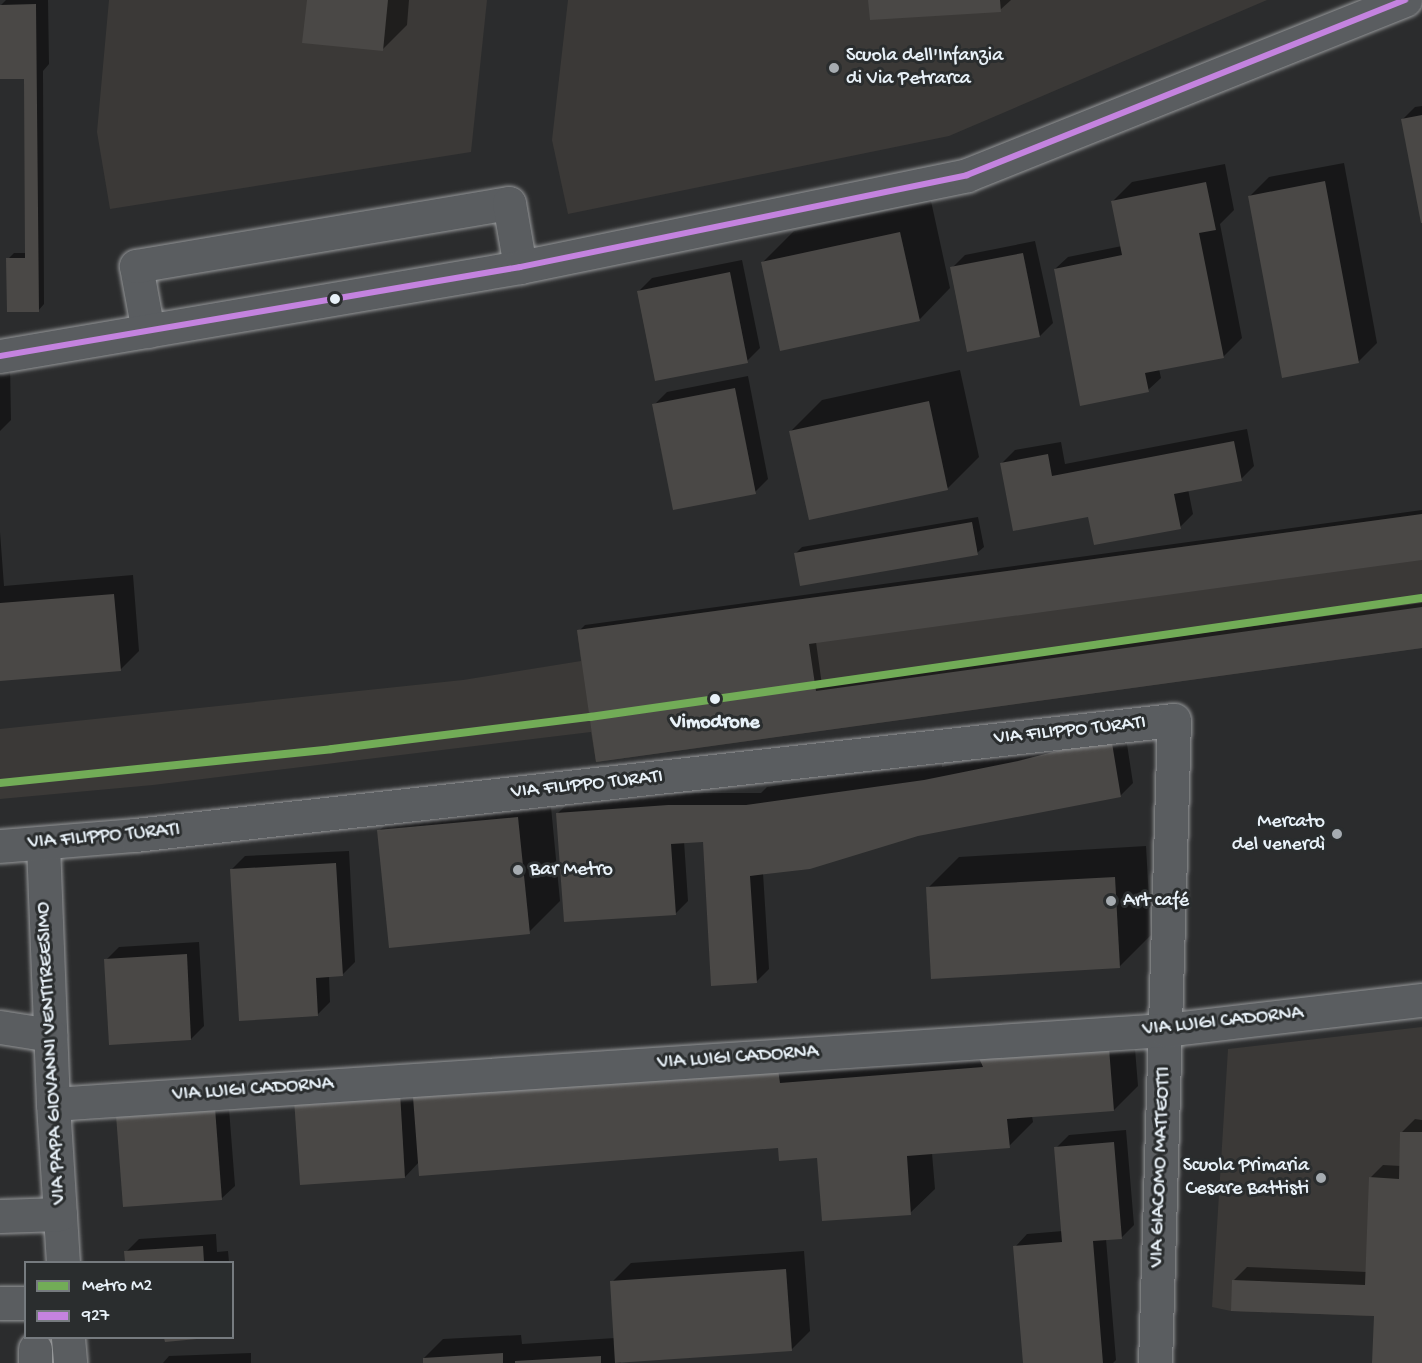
<!DOCTYPE html>
<meta charset="utf-8">
<style>
body{margin:0}
#map{position:relative;width:1422px;height:1363px;overflow:hidden;background:#2b2c2d;font-family:"Gochi Hand",sans-serif}
div>[style]{position:absolute}
.built>*{inset:0;background:#3b3937}
.shadow>*{inset:0;background:#0007}
.building>*{inset:0;background:#4a4846}
.roads{filter:drop-shadow(0 0 2px #96989a) drop-shadow(0 0 2px #96989a)}
.minor>*{height:33px;margin:-16.5px;padding:0 16.5px;transform-origin:16.5px;border-radius:16.5px;background:#5a5d60}
.bus-1>*{height:6px;margin:-3px;padding:0 3px;transform-origin:3px;border-radius:3px;background:#c483df}
.metro-1>*{height:8px;margin:-4px;padding:0 4px;transform-origin:4px;border-radius:4px;background:#72ac57}
.dots>*{width:16px;height:16px;translate:-50% -50%;box-sizing:border-box;border:3px solid #2a2d2e;border-radius:50%}
span{translate:-50% -50%;white-space:nowrap;text-align:center;line-height:1.15;-webkit-text-stroke:6px #2a2d2e;paint-order:stroke}
.poi-label{font-size:20px;color:#e8f1f8}
.left{translate:0 -50%;text-align:left}
.right{translate:-100% -50%;text-align:right}
.stop-label{font-size:20px;color:#e8f1f8;font-weight:700}
.street-label{font-size:20px;color:#e8f1f8}
.legend{position:absolute;left:24px;top:1261px;width:210px;height:78px;box-sizing:border-box;background:#2a2d2e;border:2px solid #767b7f;margin:0;padding:8px 10px;list-style:none;font-size:18px;color:#e8f1f8}
.legend li{display:flex;align-items:center;gap:12px;height:30px}
.legend b{width:30px;border:2px solid #767b7f}
</style>
<div id="map">
<div class="built">
<div style="clip-path:polygon(109px 0,487px 0,471px 152px,110px 209px,97px 132px)"></div>
<div style="clip-path:polygon(568px 0,1267px 0,949px 136px,568px 214px,552px 140px)"></div>
<div style="clip-path:polygon(1422px 514px,1422px 648px,596px 762px,591px 732px,153px 785px,0 799px,0 729px,463px 680px,581px 661px,577px 630px)"></div>
<div style="clip-path:polygon(1422px 1027px,1422px 1363px,1374px 1316px,1231px 1311px,1212px 1307px,1228px 1049px)"></div>
</div>
<div class="shadow">
<div style="clip-path:polygon(6px 0,48px 0,49px 64px,43px 71px,44px 304px,38px 311px,8px 259px,14px 253px,26px 253px,25px 77px,0 6px)"></div>
<div style="clip-path:polygon(308px 0,409px 0,407px 25px,383px 49px)"></div>
<div style="clip-path:polygon(870px 0,1011px 0,1000px 10px)"></div>
<div style="clip-path:polygon(1422px 106px,1422px 221px,1402px 120px,1415px 107px)"></div>
<div style="clip-path:polygon(1344px 163px,1377px 343px,1358px 362px,1250px 196px,1269px 177px)"></div>
<div style="clip-path:polygon(1225px 164px,1234px 210px,1220px 224px,1242px 338px,1223px 357px,1159px 369px,1161px 378px,1148px 390px,1055px 269px,1068px 257px,1122px 246px,1113px 201px,1132px 182px)"></div>
<div style="clip-path:polygon(931px 201px,950px 288px,919px 320px,762px 263px,794px 231px)"></div>
<div style="clip-path:polygon(1035px 241px,1053px 323px,1040px 336px,952px 268px,965px 255px)"></div>
<div style="clip-path:polygon(742px 260px,760px 348px,747px 361px,639px 291px,652px 278px)"></div>
<div style="clip-path:polygon(10px 364px,11px 420px,0 431px,0 366px)"></div>
<div style="clip-path:polygon(960px 370px,979px 457px,948px 488px,791px 431px,822px 400px)"></div>
<div style="clip-path:polygon(748px 376px,768px 479px,755px 492px,654px 405px,667px 392px)"></div>
<div style="clip-path:polygon(1247px 429px,1254px 466px,1241px 479px,1188px 489px,1193px 514px,1180px 527px,1090px 515px,1002px 463px,1015px 450px,1061px 442px,1065px 464px)"></div>
<div style="clip-path:polygon(1422px 510px,1422px 558px,816px 642px,822px 685px,1422px 603px,1422px 647px,597px 760px,579px 631px,585px 625px)"></div>
<div style="clip-path:polygon(978px 517px,984px 547px,977px 553px,795px 554px,802px 547px)"></div>
<div style="clip-path:polygon(0 532px,4px 586px,133px 575px,139px 651px,120px 670px,0 680px)"></div>
<div style="clip-path:polygon(1124px 725px,1133px 783px,1120px 796px,918px 835px,763px 873px,769px 969px,756px 982px,704px 840px,684px 841px,688px 901px,675px 914px,558px 813px,571px 800px,682px 793px,761px 793px,767px 787px,942px 762px,942px 767px,1032px 749px)"></div>
<div style="clip-path:polygon(549px 786px,560px 901px,529px 932px,379px 831px,410px 800px)"></div>
<div style="clip-path:polygon(1146px 846px,1151px 935px,1119px 967px,928px 888px,959px 857px)"></div>
<div style="clip-path:polygon(349px 851px,355px 962px,342px 975px,329px 976px,330px 1002px,317px 1015px,232px 869px,245px 856px)"></div>
<div style="clip-path:polygon(199px 942px,204px 1026px,191px 1039px,106px 960px,119px 947px)"></div>
<div style="clip-path:polygon(1133px 1024px,1138px 1086px,1114px 1110px,1032px 1116px,1033px 1122px,1009px 1146px,932px 1153px,935px 1189px,910px 1213px,819px 1156px,779px 1146px,419px 1162px,405px 1177px,295px 1100px)"></div>
<div style="clip-path:polygon(228px 1096px,235px 1186px,222px 1198px,118px 1116px)"></div>
<div style="clip-path:polygon(1415px 1119px,1422px 1120px,1422px 1363px,1374px 1363px,1376px 1315px,1234px 1280px,1247px 1267px,1367px 1272px,1370px 1178px,1383px 1165px,1401px 1166px,1402px 1132px)"></div>
<div style="clip-path:polygon(1126px 1130px,1134px 1225px,1121px 1238px,1106px 1239px,1116px 1360px,1113px 1363px,1024px 1363px,1015px 1247px,1027px 1234px,1063px 1231px,1056px 1148px,1069px 1135px)"></div>
<div style="clip-path:polygon(216px 1234px,217px 1252px,228px 1251px,229px 1262px,127px 1262px,126px 1252px,139px 1239px)"></div>
<div style="clip-path:polygon(804px 1251px,810px 1331px,791px 1350px,621px 1361px,621px 1363px,424px 1363px,424px 1358px,443px 1339px,521px 1335px,522px 1344px,615px 1338px,612px 1282px,631px 1263px)"></div>
<div style="clip-path:polygon(251px 1353px,251px 1363px,163px 1363px,169px 1356px)"></div>
</div>
<div class="building">
<div style="clip-path:polygon(307px 0,388px 0,383px 51px,302px 43px)"></div>
<div style="clip-path:polygon(868px 0,1000px 0,1001px 12px,870px 20px)"></div>
<div style="clip-path:polygon(36px 4px,39px 312px,7px 312px,6px 258px,25px 258px,24px 79px,0 79px,0 5px)"></div>
<div style="clip-path:polygon(1422px 115px,1422px 223px,1421px 223px,1401px 119px)"></div>
<div style="clip-path:polygon(1325px 181px,1359px 363px,1282px 378px,1248px 196px)"></div>
<div style="clip-path:polygon(1206px 182px,1216px 230px,1199px 233px,1224px 358px,1145px 373px,1149px 392px,1080px 406px,1054px 269px,1122px 255px,1111px 201px)"></div>
<div style="clip-path:polygon(900px 232px,920px 321px,780px 351px,761px 262px)"></div>
<div style="clip-path:polygon(1023px 253px,1040px 337px,967px 352px,950px 267px)"></div>
<div style="clip-path:polygon(730px 272px,748px 363px,655px 381px,637px 291px)"></div>
<div style="clip-path:polygon(735px 388px,756px 494px,673px 510px,652px 404px)"></div>
<div style="clip-path:polygon(929px 401px,948px 490px,809px 520px,789px 431px)"></div>
<div style="clip-path:polygon(1234px 441px,1242px 481px,1174px 494px,1181px 529px,1094px 545px,1088px 517px,1013px 531px,1000px 463px,1048px 454px,1052px 476px)"></div>
<div style="clip-path:polygon(1422px 514px,1422px 560px,809px 644px,816px 691px,1422px 607px,1422px 648px,596px 762px,577px 630px)"></div>
<div style="clip-path:polygon(972px 522px,978px 555px,800px 586px,794px 553px)"></div>
<div style="clip-path:polygon(114px 594px,121px 671px,0 681px,0 603px)"></div>
<div style="clip-path:polygon(1111px 737px,1121px 797px,918px 836px,810px 869px,750px 876px,757px 983px,711px 986px,703px 842px,671px 844px,676px 915px,564px 922px,556px 813px,668px 805px,746px 805px,924px 780px,1018px 761px)"></div>
<div style="clip-path:polygon(518px 817px,530px 934px,389px 948px,377px 830px)"></div>
<div style="clip-path:polygon(336px 863px,343px 976px,316px 978px,318px 1016px,239px 1021px,230px 869px)"></div>
<div style="clip-path:polygon(1115px 877px,1120px 968px,931px 979px,926px 887px)"></div>
<div style="clip-path:polygon(187px 954px,191px 1040px,109px 1045px,104px 959px)"></div>
<div style="clip-path:polygon(1109px 1048px,1114px 1111px,1007px 1119px,1010px 1148px,907px 1156px,911px 1215px,822px 1221px,817px 1158px,779px 1161px,778px 1148px,419px 1176px,413px 1097px,778px 1069px,780px 1083px,983px 1067px,979px 1058px)"></div>
<div style="clip-path:polygon(400px 1092px,405px 1178px,300px 1185px,294px 1099px)"></div>
<div style="clip-path:polygon(215px 1108px,222px 1200px,123px 1207px,116px 1115px)"></div>
<div style="clip-path:polygon(1400px 1132px,1422px 1132px,1422px 1363px,1372px 1363px,1374px 1316px,1231px 1311px,1232px 1280px,1365px 1285px,1369px 1177px,1399px 1179px)"></div>
<div style="clip-path:polygon(1114px 1142px,1122px 1239px,1093px 1241px,1103px 1363px,1023px 1363px,1013px 1246px,1062px 1242px,1054px 1147px)"></div>
<div style="clip-path:polygon(203px 1246px,204px 1262px,125px 1262px,124px 1251px)"></div>
<div style="clip-path:polygon(786px 1269px,792px 1351px,615px 1363px,610px 1281px)"></div>
<div style="clip-path:polygon(164px 1338px,197px 1338px,197px 1339px,165px 1342px)"></div>
<div style="clip-path:polygon(503px 1353px,503px 1363px,423px 1363px,423px 1358px)"></div>
<div style="clip-path:polygon(601px 1356px,601px 1363px,515px 1363px,515px 1361px)"></div>
</div>
<div class="roads">
<div class="minor">
<div style="left:148px;top:331px;width:66px;rotate:-100.5deg"></div>
<div style="left:136px;top:266px;width:378px;rotate:-9.6deg"></div>
<div style="left:509px;top:203px;width:65px;rotate:80.2deg"></div>
<div style="left:0;top:356px;width:528px;rotate:-9.71deg"></div>
<div style="left:520px;top:267px;width:456px;rotate:-11.6deg"></div>
<div style="left:967px;top:175px;width:472px;rotate:-21.8deg"></div>
<div style="left:43px;top:844px;width:260px;rotate:87.8deg"></div>
<div style="left:53px;top:1104px;width:158px;rotate:86.4deg"></div>
<div style="left:0;top:846px;width:135px;rotate:-4.7deg"></div>
<div style="left:135px;top:835px;width:1045px;rotate:-6.32deg"></div>
<div style="left:1174px;top:720px;width:643px;rotate:91.69deg"></div>
<div style="left:0;top:1027px;width:51px;rotate:9.1deg"></div>
<div style="left:53px;top:1104px;width:1114px;rotate:-3.81deg"></div>
<div style="left:1165px;top:1030px;width:259px;rotate:-6.7deg"></div>
<div style="left:0;top:1216px;width:60px;rotate:-1.9deg"></div>
<div style="left:0;top:1303px;width:26px"></div>
<div style="left:68px;top:1338px;width:25px;rotate:85deg"></div>
<div style="left:35px;top:1349px;width:14px;rotate:90deg"></div>
</div>
</div>
<div class="bus-1">
<div style="left:0;top:356px;width:528px;rotate:-9.71deg"></div>
<div style="left:520px;top:267px;width:456px;rotate:-11.6deg"></div>
<div style="left:967px;top:175px;width:472px;rotate:-21.8deg"></div>
</div>
<div class="metro-1">
<div style="left:0;top:783px;width:334px;rotate:-5.8deg"></div>
<div style="left:332px;top:749px;width:260px;rotate:-7.1deg"></div>
<div style="left:590px;top:717px;width:840px;rotate:-8.14deg"></div>
</div>
<div class="dots">
<div style="left:834px;top:68px;background:#a6acb1"></div>
<div style="left:335px;top:299px;background:#e8f1f8"></div>
<div style="left:715px;top:699px;background:#e8f1f8"></div>
<div style="left:1337px;top:834px;background:#a6acb1"></div>
<div style="left:518px;top:870px;background:#a6acb1"></div>
<div style="left:1111px;top:901px;background:#a6acb1"></div>
<div style="left:1321px;top:1178px;background:#a6acb1"></div>
</div>
<div class="poi-label">
<span class="left" style="left:846px;top:68px">Scuola dell'Infanzia<br>di Via Petrarca</span>
<span class="right" style="left:1325px;top:834px">Mercato<br>del venerdì</span>
<span class="left" style="left:530px;top:870px">Bar Metro</span>
<span class="left" style="left:1123px;top:901px">Art café</span>
<span class="right" style="left:1309px;top:1178px">Scuola Primaria<br>Cesare Battisti</span>
</div>
<div class="stop-label">
<span style="left:715px;top:723px">Vimodrone</span>
</div>
<div class="street-label">
<span style="left:1070px;top:731px;rotate:-6deg">VIA FILIPPO TURATI</span>
<span style="left:587px;top:785px;rotate:-6deg">VIA FILIPPO TURATI</span>
<span style="left:104px;top:837px;rotate:-5deg">VIA FILIPPO TURATI</span>
<span style="left:1223px;top:1022px;rotate:-6deg">VIA LUIGI CADORNA</span>
<span style="left:52px;top:1053px;rotate:-93deg">VIA PAPA GIOVANNI VENTITREESIMO</span>
<span style="left:738px;top:1058px;rotate:-4deg">VIA LUIGI CADORNA</span>
<span style="left:253px;top:1090px;rotate:-4deg">VIA LUIGI CADORNA</span>
<span style="left:1161px;top:1167px;rotate:-88deg">VIA GIACOMO MATTEOTTI</span>
</div>
<ul class="legend">
<li><b style="height:8px;background:#72ac57"></b>Metro M2</li>
<li><b style="height:8px;background:#c483df"></b>927</li>
</ul>
</div>
